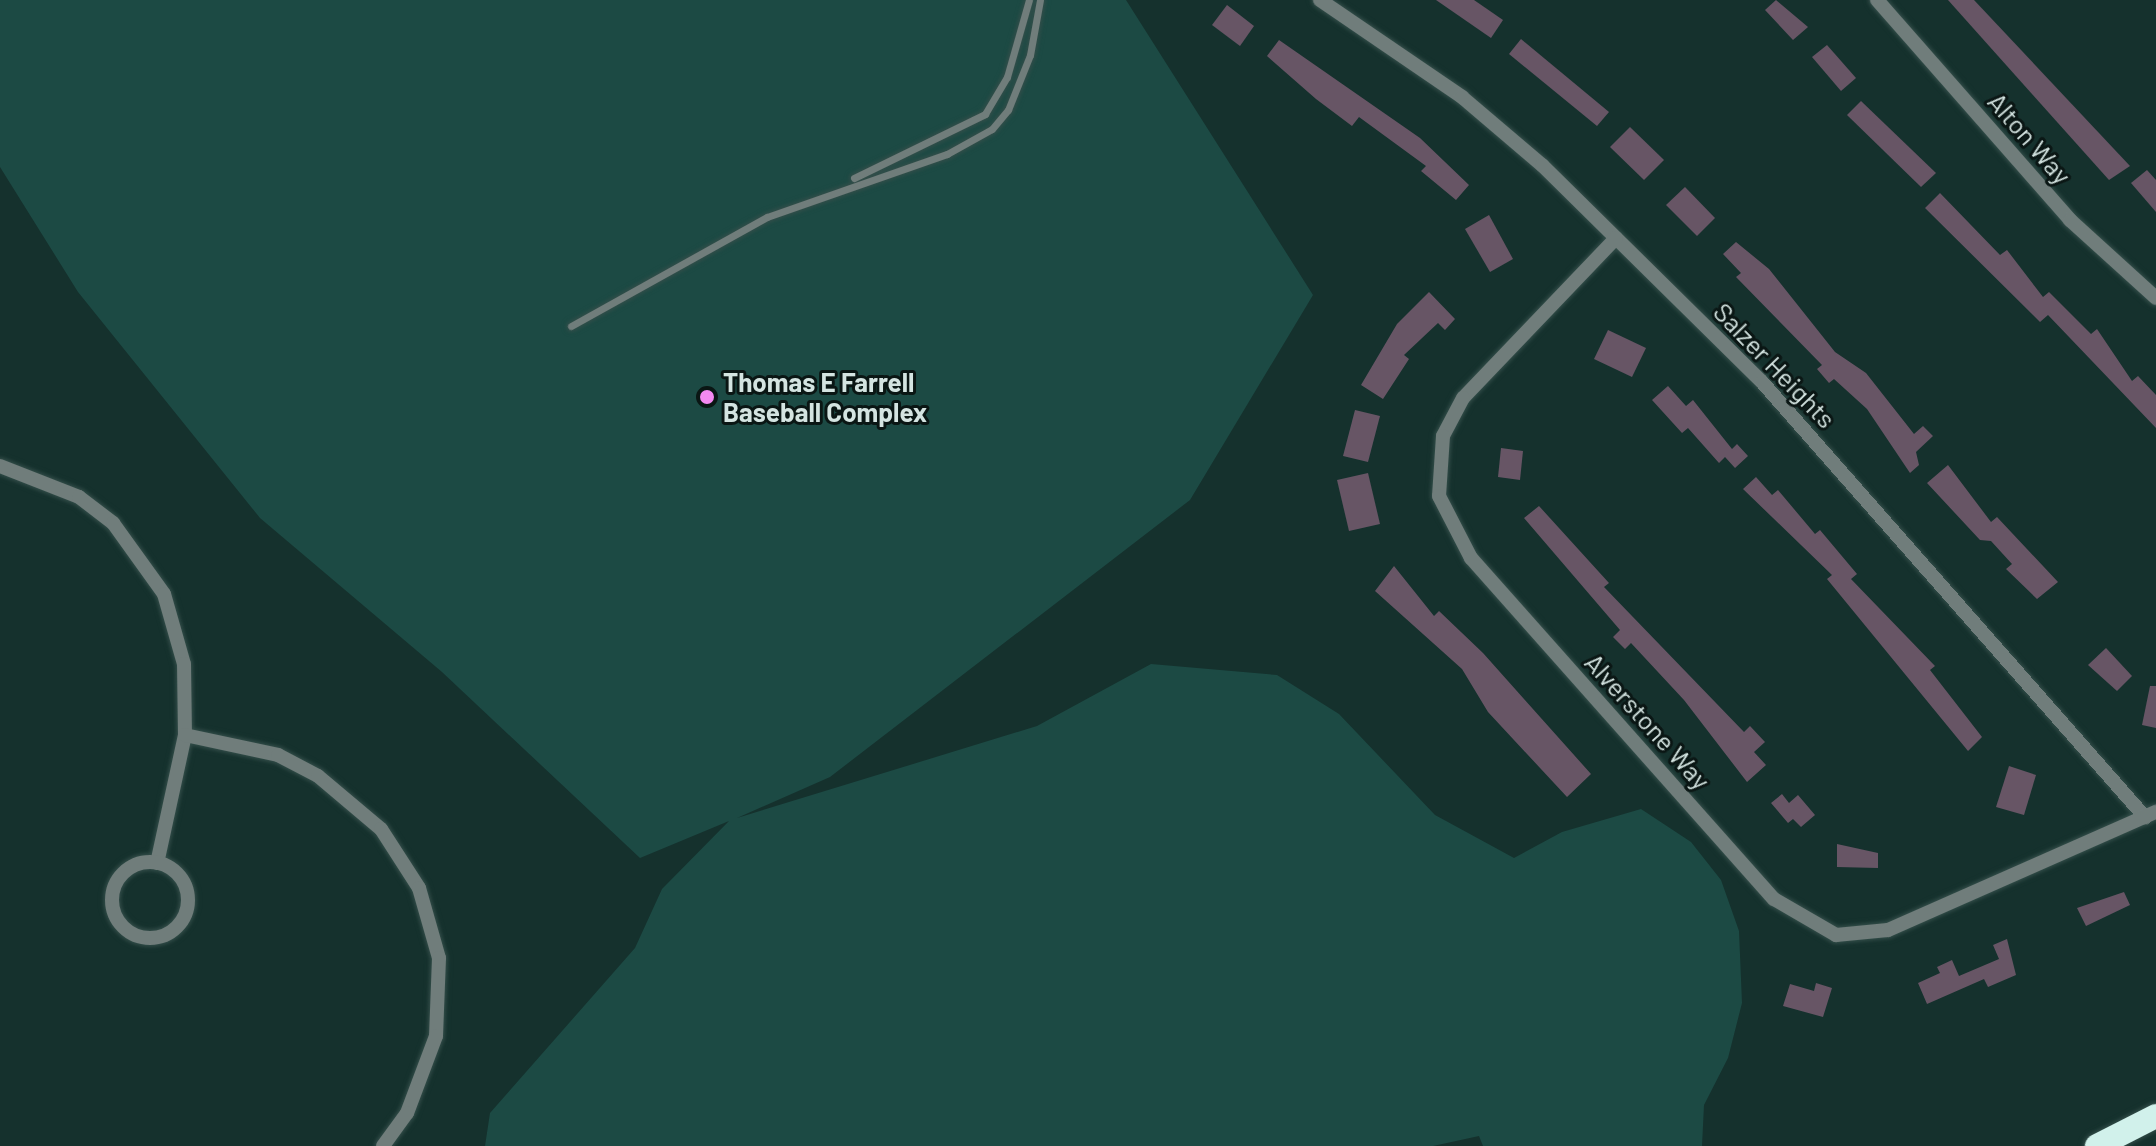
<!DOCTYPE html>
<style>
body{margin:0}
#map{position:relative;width:2156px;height:1146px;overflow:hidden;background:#15312d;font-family:Barlow,sans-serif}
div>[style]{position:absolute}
.green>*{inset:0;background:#1c4a44}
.building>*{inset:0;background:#675565}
.roads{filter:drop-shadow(0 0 2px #344e4a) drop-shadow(0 0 2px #344e4a)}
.service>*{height:7px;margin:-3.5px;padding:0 3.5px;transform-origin:3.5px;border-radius:3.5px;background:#707d7b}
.minor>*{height:14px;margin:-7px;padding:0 7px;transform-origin:7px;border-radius:7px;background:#707d7b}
.minor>.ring{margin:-7px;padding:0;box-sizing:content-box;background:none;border:14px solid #707d7b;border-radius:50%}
.motorway>*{height:24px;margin:-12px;padding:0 12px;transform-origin:12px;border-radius:12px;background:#d1f1eb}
.dots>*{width:22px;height:22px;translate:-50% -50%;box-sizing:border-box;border:4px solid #0a1614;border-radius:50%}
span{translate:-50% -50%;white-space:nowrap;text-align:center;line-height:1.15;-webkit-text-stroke:6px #0a1614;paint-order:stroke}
.street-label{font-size:26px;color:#d4e4e1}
.poi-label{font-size:26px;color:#d4e4e1;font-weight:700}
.left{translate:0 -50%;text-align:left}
</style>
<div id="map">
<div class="green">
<div style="clip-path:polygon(0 0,1126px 0,1313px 295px,1190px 500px,830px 777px,737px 818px,1037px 726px,1151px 664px,1277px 675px,1339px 714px,1435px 815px,1514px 858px,1562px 832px,1641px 809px,1691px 842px,1721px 880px,1739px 931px,1742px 1003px,1728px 1058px,1704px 1105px,1702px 1146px,1483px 1146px,1479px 1136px,1433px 1146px,485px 1146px,490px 1113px,635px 948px,662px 889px,729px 821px,640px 858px,442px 672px,260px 518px,78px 292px,0 167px)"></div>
</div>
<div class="building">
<div style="clip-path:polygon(1436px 0,1474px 0,1503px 20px,1491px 38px)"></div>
<div style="clip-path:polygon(1776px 0,1808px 27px,1793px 40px,1765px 10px)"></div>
<div style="clip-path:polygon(1948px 0,1974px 0,2130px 166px,2109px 180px)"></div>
<div style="clip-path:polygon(1227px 5px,1254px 26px,1240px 46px,1212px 25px)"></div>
<div style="clip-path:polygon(1521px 39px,1609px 112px,1597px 126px,1509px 54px)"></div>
<div style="clip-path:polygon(1279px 40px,1420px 138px,1469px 185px,1456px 200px,1421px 171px,1426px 166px,1359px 117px,1352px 126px,1316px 99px,1267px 56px)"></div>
<div style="clip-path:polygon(1827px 45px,1856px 78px,1841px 91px,1812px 57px)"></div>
<div style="clip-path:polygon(1861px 101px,1936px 173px,1921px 187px,1847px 115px)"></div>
<div style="clip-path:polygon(1630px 127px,1664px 160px,1644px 180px,1610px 147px)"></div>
<div style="clip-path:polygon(2147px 170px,2156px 180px,2156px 212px,2131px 183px)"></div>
<div style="clip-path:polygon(1685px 187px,1715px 218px,1697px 236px,1666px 205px)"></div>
<div style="clip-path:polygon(1940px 193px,2000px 255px,2007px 250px,2043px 297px,2049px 292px,2091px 334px,2097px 329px,2132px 381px,2138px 376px,2156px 395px,2156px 428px,2048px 315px,2040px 322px,1925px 208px)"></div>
<div style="clip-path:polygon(1489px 215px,1513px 259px,1490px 272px,1465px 229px)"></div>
<div style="clip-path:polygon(1736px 242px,1769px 269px,1835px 352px,1866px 373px,1914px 434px,1923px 426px,1933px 436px,1916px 452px,1919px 465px,1910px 473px,1867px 409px,1834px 379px,1829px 383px,1817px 369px,1822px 365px,1736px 277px,1741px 273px,1723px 254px)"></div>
<div style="clip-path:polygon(1429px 292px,1455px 319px,1445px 330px,1438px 323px,1404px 355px,1409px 359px,1383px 399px,1361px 385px,1397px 324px)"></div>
<div style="clip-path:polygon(1608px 330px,1646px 348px,1632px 377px,1594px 359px)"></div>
<div style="clip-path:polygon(1668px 386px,1686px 406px,1693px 400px,1732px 449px,1737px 444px,1748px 456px,1735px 468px,1725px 457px,1719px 463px,1688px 428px,1682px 433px,1652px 400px)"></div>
<div style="clip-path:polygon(1355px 410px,1380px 416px,1368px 462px,1343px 456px)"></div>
<div style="clip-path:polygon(1501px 448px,1523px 451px,1520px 480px,1498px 477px)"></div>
<div style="clip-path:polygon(1948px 465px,1991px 522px,1997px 517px,2058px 582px,2037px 599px,2006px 569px,2012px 564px,1991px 541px,1980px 540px,1927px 483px)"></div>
<div style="clip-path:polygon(1368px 473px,1380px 524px,1349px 531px,1337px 480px)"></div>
<div style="clip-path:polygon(1756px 477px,1772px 495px,1778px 490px,1815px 534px,1820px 530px,1857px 574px,1851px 579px,1935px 666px,1930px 670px,1982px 737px,1968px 751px,1827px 579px,1832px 575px,1743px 489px)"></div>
<div style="clip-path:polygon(1539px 506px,1609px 583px,1604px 587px,1744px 732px,1750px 726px,1765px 742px,1754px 752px,1766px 765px,1747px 782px,1684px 700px,1631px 643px,1625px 649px,1613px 637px,1620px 630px,1524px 518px)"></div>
<div style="clip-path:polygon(1394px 566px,1434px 616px,1439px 611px,1483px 653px,1591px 774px,1567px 797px,1488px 712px,1462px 669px,1375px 591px)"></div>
<div style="clip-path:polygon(2106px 648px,2132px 676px,2117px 691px,2088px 665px)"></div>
<div style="clip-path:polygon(2150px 686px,2156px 686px,2156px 728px,2142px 725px)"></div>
<div style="clip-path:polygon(2009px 766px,2036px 775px,2024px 815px,1996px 807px)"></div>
<div style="clip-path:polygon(1782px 794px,1789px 803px,1798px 795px,1815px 815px,1801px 827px,1793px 819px,1788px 823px,1771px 803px)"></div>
<div style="clip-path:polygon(1837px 844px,1878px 853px,1878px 868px,1837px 867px)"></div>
<div style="clip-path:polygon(2124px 892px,2130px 905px,2086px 926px,2077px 908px)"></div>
<div style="clip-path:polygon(2007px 939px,2016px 975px,1988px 987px,1984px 979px,1927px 1004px,1918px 983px,1940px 973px,1937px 967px,1952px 960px,1959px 976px,1999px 959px,1993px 945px)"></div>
<div style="clip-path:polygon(1816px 983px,1832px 988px,1823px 1017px,1783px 1006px,1790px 984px,1814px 991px)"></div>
</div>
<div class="roads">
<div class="service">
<div style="left:854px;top:178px;width:146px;rotate:-26deg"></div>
<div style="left:985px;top:114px;width:43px;rotate:-59.3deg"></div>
<div style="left:1007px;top:77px;width:80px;rotate:-74.1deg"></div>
<div style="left:571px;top:326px;width:224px;rotate:-29.1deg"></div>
<div style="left:767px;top:217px;width:191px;rotate:-19.3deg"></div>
<div style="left:947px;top:154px;width:51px;rotate:-29.1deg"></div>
<div style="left:992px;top:129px;width:25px;rotate:-50deg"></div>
<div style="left:1008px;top:110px;width:59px;rotate:-68.2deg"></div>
<div style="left:1030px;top:55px;width:56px;rotate:-79.7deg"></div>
</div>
<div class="minor">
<div style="left:1320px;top:0;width:172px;rotate:34.3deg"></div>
<div style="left:1462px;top:97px;width:105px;rotate:40.4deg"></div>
<div style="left:1542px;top:165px;width:309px;rotate:44.6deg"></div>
<div style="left:1762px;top:382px;width:580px;rotate:48.64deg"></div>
<div style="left:1877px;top:0;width:293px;rotate:48.7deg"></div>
<div style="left:2070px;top:220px;width:116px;rotate:42.2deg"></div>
<div style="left:1616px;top:238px;width:221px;rotate:133.7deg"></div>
<div style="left:1463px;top:398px;width:43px;rotate:117.8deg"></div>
<div style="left:1443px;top:436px;width:60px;rotate:93.8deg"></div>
<div style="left:1439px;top:496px;width:70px;rotate:62.7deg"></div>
<div style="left:1471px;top:558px;width:456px;rotate:48.4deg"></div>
<div style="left:1774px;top:899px;width:72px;rotate:30.1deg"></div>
<div style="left:1836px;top:935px;width:52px;rotate:-5.5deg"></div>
<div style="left:1888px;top:930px;width:293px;rotate:-23.8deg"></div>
<div style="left:0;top:466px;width:85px;rotate:21.4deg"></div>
<div style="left:79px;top:497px;width:43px;rotate:37.4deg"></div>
<div style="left:113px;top:523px;width:87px;rotate:54.3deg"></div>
<div style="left:164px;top:594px;width:73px;rotate:74.1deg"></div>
<div style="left:184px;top:664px;width:71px;rotate:89.2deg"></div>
<div style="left:185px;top:735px;width:131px;rotate:102.3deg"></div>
<div style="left:185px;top:735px;width:95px;rotate:12.1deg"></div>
<div style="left:278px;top:755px;width:45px;rotate:27.7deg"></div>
<div style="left:318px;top:776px;width:82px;rotate:40.1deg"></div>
<div style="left:381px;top:829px;width:70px;rotate:57.2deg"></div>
<div style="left:419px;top:888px;width:73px;rotate:74.1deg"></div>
<div style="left:439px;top:958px;width:78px;rotate:92.2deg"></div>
<div style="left:436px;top:1036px;width:82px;rotate:110.6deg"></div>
<div style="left:407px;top:1113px;width:41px;rotate:126deg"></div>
<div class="ring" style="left:112px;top:862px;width:62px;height:62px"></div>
</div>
<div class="motorway">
<div style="left:2097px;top:1146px;width:66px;rotate:-27deg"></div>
</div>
</div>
<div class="dots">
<div style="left:707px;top:397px;background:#f489f1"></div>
</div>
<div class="street-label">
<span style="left:2030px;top:138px;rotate:49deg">Alton Way</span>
<span style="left:1775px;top:365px;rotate:46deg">Salzer Heights</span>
<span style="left:1648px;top:721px;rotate:48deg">Alverstone Way</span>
</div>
<div class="poi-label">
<span class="left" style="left:723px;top:397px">Thomas E Farrell<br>Baseball Complex</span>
</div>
</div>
